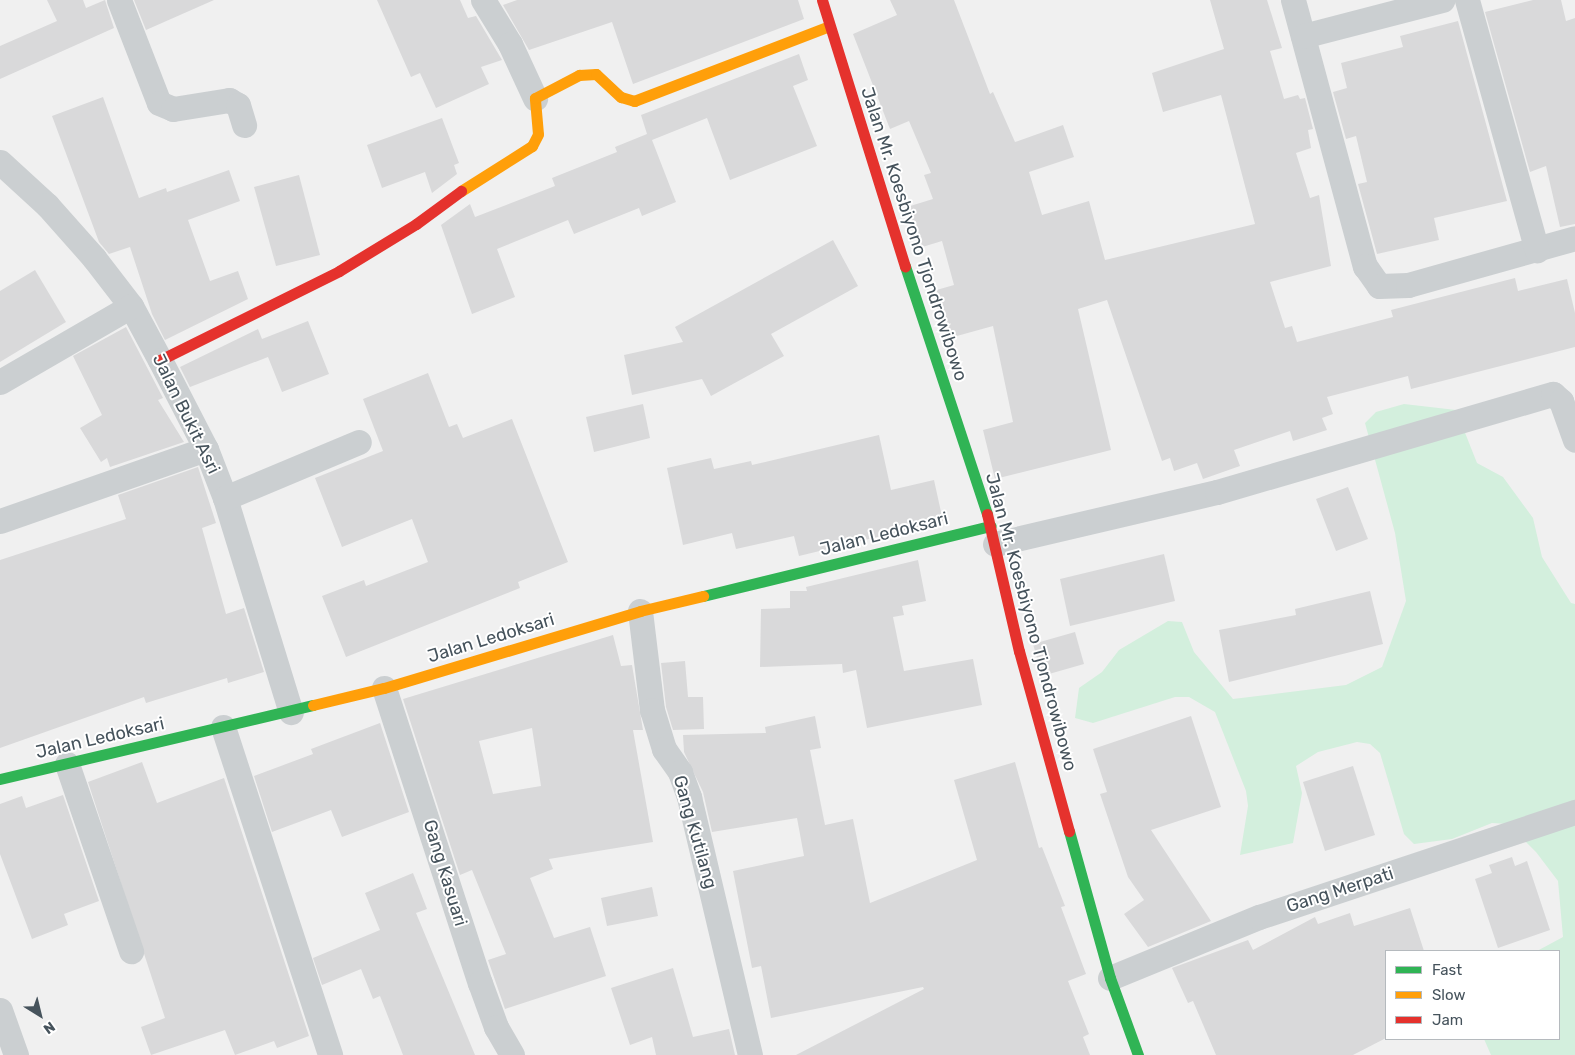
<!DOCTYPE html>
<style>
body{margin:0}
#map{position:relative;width:1575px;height:1055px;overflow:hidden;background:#f0f0f0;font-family:Rubik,sans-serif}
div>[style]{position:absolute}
.green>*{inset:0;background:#d3efdd}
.building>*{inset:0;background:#d9d9da}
.street>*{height:25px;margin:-12.5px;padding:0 12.5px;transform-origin:12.5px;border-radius:12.5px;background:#cbcfd1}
.fast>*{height:11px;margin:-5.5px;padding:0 5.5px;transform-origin:5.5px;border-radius:5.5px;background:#30b455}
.slow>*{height:11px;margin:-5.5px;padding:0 5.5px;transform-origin:5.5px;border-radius:5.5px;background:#ff9f0a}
.jam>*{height:11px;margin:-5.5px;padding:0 5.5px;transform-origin:5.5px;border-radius:5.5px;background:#e5322d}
span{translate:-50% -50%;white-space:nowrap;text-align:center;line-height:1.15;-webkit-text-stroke:4px #fff;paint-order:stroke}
.street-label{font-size:18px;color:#46535c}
.legend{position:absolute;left:1385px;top:950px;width:175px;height:90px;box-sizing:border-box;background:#fff;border:1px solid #b5babe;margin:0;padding:6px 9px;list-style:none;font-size:15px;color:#46535c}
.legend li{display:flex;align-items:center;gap:10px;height:25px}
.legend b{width:25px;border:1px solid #b5babe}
.north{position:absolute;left:15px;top:990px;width:50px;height:50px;-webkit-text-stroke:4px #fff;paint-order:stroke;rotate:144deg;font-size:14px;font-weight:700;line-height:20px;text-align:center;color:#46535c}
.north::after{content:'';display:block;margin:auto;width:18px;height:22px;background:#46535c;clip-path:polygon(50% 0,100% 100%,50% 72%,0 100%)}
</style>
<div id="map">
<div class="green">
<div style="clip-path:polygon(1404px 404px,1456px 410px,1477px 463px,1503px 477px,1533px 518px,1542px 557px,1571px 603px,1575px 604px,1575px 1055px,1491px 1055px,1484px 1039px,1559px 1039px,1559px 951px,1537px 951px,1563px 937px,1558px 881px,1536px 852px,1508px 824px,1492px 823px,1452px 839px,1414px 844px,1404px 834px,1380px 753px,1370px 744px,1357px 742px,1318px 752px,1296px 766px,1302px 793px,1293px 843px,1240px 855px,1248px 806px,1246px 791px,1215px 712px,1189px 697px,1175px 697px,1093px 723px,1075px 718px,1079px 688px,1102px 672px,1119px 650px,1168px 621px,1182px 622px,1194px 652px,1233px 699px,1346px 685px,1382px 667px,1406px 601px,1395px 533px,1365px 423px,1376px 412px)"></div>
</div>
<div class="building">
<div style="clip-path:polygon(47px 0,83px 0,86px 8px,105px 0,114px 28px,0 79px,0 46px,57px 21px)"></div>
<div style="clip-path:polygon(134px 0,214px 0,146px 30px)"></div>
<div style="clip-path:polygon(377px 0,460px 0,468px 18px,476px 16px,502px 60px,481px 67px,489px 84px,436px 108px,420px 73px,411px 77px)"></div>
<div style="clip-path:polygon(517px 0,798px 0,804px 19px,633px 84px,612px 22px,529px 50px,503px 5px)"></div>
<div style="clip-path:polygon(890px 0,954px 0,990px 94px,993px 92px,1015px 142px,1063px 125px,1074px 157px,1029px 172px,1042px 215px,1089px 201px,1105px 260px,1255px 224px,1221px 95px,1163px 112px,1152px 73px,1224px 49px,1210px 0,1267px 0,1282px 48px,1270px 51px,1284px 99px,1298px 95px,1300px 99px,1305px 98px,1313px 129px,1308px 130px,1311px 148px,1296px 153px,1310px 198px,1319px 195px,1331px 266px,1270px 282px,1285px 328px,1292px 326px,1297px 342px,1393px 317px,1391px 310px,1515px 278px,1518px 291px,1567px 279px,1575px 313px,1575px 347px,1411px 389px,1408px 376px,1327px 397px,1333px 414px,1322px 418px,1327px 430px,1293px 441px,1290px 431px,1234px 450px,1240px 466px,1203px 479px,1197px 463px,1174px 471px,1170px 458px,1162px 461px,1107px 300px,1078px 309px,1111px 450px,995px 479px,983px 430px,1013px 422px,993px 326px,946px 339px,933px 291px,954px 285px,942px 241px,919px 248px,907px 207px,933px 199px,924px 175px,931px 173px,909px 121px,890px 129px,853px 34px,897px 15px)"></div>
<div style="clip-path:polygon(1533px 0,1561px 0,1566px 21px,1575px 18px,1575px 224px,1560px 227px,1546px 166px,1530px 172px,1485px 12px)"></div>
<div style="clip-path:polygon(1458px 21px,1507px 201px,1434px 218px,1439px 240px,1377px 254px,1358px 184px,1367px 182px,1356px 136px,1346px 139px,1333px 92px,1347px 88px,1341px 63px,1403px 47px,1400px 36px)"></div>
<div style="clip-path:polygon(799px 54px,808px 80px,793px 86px,817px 146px,730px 180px,707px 118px,652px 140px,676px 202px,642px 216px,639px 208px,574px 234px,568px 220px,497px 249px,515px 297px,472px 314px,441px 225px,470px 204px,475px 217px,555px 186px,552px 178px,617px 152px,615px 147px,647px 134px,641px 115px)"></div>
<div style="clip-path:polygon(103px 97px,139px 198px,166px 188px,167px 192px,229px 170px,240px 201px,188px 220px,210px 281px,238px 271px,248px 299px,165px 340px,152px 314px,130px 247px,109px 254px,99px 242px,52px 116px)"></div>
<div style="clip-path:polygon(442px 118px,459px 163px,454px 165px,457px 174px,432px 193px,425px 172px,382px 188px,367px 145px)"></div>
<div style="clip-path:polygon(299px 175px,320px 255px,276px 266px,254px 187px)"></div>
<div style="clip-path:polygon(833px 240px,858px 286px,771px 334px,784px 356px,711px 396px,702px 379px,632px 395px,624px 355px,683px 342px,675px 327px)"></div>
<div style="clip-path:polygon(35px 270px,66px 322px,0 362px,0 291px)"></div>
<div style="clip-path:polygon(308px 321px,329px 374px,282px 392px,268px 357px,190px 387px,180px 367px,258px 329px,262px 339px)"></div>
<div style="clip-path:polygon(126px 327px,163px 398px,158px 400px,184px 442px,110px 467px,107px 458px,101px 462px,80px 428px,102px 415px,73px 356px)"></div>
<div style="clip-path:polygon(428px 373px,449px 427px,457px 424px,463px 438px,512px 419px,568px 562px,518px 582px,520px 588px,346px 657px,322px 596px,364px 580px,366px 586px,428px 562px,412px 519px,342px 547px,315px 478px,383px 451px,363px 399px)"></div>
<div style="clip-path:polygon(643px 404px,650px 438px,594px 452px,586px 417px)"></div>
<div style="clip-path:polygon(879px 435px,891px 490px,934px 480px,943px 521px,799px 556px,794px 536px,736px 549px,732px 533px,683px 545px,667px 468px,711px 458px,714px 469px,751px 461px,752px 465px)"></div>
<div style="clip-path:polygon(198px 467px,216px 523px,202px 528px,226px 614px,244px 608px,264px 672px,228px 683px,227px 678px,146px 703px,144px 697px,0 748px,0 560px,126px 519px,118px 495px)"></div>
<div style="clip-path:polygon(1348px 487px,1368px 539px,1336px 551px,1316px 499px)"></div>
<div style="clip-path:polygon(1164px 554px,1175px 601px,1070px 626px,1060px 579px)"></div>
<div style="clip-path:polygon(918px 560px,926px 601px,902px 606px,904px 615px,893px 617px,904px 671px,973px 659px,982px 705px,867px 728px,856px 670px,843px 673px,842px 664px,760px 667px,761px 609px,790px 608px,790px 591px,807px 591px,806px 587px)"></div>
<div style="clip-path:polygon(1370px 591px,1383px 644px,1229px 682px,1219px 630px,1296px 615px,1295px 609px)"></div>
<div style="clip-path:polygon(1075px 632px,1084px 664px,1042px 676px,1033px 644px)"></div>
<div style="clip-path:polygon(evenodd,613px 635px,621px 666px,632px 665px,643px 730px,633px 730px,653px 842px,549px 859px,553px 869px,530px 878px,554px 938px,590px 927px,606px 976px,505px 1009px,488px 960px,506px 954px,472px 870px,460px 875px,403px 699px,613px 635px,532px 728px,541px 786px,493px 794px,479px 741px,532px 728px)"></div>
<div style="clip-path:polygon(685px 661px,688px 697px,703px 697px,704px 729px,673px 730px,666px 707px,661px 663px)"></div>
<div style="clip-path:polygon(815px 716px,821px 748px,810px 750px,825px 825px,853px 819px,870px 903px,977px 860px,954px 780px,1015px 762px,1039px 848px,1042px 847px,1065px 906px,1061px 907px,1086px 974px,1068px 981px,1089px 1034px,1083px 1037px,1090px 1055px,796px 1055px,924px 989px,923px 987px,771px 1018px,761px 966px,752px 968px,733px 871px,804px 856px,797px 818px,712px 832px,703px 792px,684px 752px,683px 735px,766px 733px,765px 727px)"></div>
<div style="clip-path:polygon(1191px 716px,1221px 807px,1151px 830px,1211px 921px,1148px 947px,1124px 914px,1144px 900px,1128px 877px,1100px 794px,1107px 792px,1093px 749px)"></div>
<div style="clip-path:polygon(380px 723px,409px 812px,342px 837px,331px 810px,272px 832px,254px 776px,313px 754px,311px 749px)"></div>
<div style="clip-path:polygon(142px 762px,157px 803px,224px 778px,309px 1036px,277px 1048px,274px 1041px,235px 1055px,225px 1030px,151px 1055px,141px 1027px,165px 1018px,88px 782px)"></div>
<div style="clip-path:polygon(1353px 766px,1375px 835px,1325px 851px,1303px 782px)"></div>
<div style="clip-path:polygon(63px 795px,99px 901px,64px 914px,68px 925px,32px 939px,0 854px,0 804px,22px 796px,26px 808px)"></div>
<div style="clip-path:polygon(1512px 857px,1515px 866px,1527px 861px,1550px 930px,1498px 948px,1475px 879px,1492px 873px,1489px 865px)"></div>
<div style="clip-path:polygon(413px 873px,427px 909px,416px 913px,475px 1055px,403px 1055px,380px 996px,373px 999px,361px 969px,322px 985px,313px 958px,380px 930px,365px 893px)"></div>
<div style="clip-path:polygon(652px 887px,658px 916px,607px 926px,601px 898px)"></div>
<div style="clip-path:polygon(1410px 908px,1424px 951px,1386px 951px,1386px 1038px,1353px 1055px,1216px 1055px,1193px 1001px,1188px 1003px,1172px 968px,1248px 940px,1253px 950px,1315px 917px,1318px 924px,1350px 913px,1354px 926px)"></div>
<div style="clip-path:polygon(673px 968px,693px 1037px,729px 1029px,735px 1055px,656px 1055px,652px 1037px,630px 1045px,611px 988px)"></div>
</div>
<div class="street">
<div style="left:119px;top:0;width:110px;rotate:68.8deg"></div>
<div style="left:159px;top:103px;width:15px;rotate:23deg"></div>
<div style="left:173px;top:109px;width:57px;rotate:-9.1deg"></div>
<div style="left:229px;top:100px;width:10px;rotate:29deg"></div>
<div style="left:238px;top:105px;width:21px;rotate:73deg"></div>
<div style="left:483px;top:0;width:52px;rotate:58.5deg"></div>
<div style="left:510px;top:44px;width:60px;rotate:65.2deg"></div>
<div style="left:1293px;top:0;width:276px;rotate:74.9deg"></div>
<div style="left:1365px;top:266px;width:24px;rotate:55deg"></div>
<div style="left:1379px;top:286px;width:29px;rotate:-2deg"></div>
<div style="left:1408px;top:285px;width:173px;rotate:-15.7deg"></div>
<div style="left:1467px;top:0;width:260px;rotate:74.4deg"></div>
<div style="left:1303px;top:36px;width:144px;rotate:-14.5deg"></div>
<div style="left:0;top:162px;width:64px;rotate:42.5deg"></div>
<div style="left:47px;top:205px;width:71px;rotate:48.4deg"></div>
<div style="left:94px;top:258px;width:61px;rotate:52.4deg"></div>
<div style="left:131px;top:306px;width:61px;rotate:61.8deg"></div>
<div style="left:160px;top:360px;width:100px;rotate:62.7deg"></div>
<div style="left:206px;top:449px;width:53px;rotate:68.8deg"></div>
<div style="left:225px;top:498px;width:224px;rotate:72.9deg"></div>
<div style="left:0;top:382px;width:151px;rotate:-30.1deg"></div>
<div style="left:225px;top:498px;width:145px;rotate:-22.7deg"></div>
<div style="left:0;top:521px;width:218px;rotate:-19.3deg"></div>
<div style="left:995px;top:544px;width:228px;rotate:-13.2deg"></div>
<div style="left:1217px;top:492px;width:350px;rotate:-16.3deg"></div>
<div style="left:1553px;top:394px;width:11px;rotate:41deg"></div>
<div style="left:1561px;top:401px;width:41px;rotate:70.3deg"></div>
<div style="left:640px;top:611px;width:100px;rotate:83.1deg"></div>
<div style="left:652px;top:710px;width:41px;rotate:72.9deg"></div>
<div style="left:664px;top:749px;width:28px;rotate:55deg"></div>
<div style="left:680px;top:772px;width:27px;rotate:70deg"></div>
<div style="left:689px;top:797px;width:265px;rotate:76.7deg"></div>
<div style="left:384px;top:688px;width:310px;rotate:72deg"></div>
<div style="left:480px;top:983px;width:47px;rotate:70deg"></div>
<div style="left:496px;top:1027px;width:32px;rotate:60deg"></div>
<div style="left:223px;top:727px;width:345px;rotate:71.9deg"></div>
<div style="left:67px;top:764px;width:198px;rotate:71.1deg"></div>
<div style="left:1110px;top:978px;width:161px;rotate:-22.3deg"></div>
<div style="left:1259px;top:917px;width:333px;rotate:-18.4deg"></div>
<div style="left:0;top:1010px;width:48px;rotate:70.4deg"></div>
</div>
<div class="fast">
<div style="left:905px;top:266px;width:261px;rotate:71.7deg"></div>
<div style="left:703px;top:596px;width:296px;rotate:-13.7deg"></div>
<div style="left:0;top:779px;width:322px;rotate:-13.3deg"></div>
<div style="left:1069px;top:831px;width:153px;rotate:74.4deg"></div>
<div style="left:1110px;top:978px;width:82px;rotate:70deg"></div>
</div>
<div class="slow">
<div style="left:461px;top:191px;width:84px;rotate:-32.4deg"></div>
<div style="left:532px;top:146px;width:13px;rotate:-63deg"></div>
<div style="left:538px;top:134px;width:36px;rotate:-95deg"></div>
<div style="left:535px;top:98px;width:50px;rotate:-27.6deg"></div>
<div style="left:579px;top:75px;width:17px;rotate:-3deg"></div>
<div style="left:596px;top:74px;width:34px;rotate:43deg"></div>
<div style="left:621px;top:97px;width:14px;rotate:17deg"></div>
<div style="left:634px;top:101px;width:209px;rotate:-21deg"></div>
<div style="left:313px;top:705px;width:73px;rotate:-13.5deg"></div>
<div style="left:384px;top:688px;width:267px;rotate:-16.7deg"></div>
<div style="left:640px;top:611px;width:65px;rotate:-13.4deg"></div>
</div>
<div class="jam">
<div style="left:822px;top:0;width:279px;rotate:72.7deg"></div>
<div style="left:160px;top:360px;width:200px;rotate:-26.4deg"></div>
<div style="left:339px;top:271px;width:90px;rotate:-31.4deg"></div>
<div style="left:416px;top:224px;width:56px;rotate:-36.3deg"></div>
<div style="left:987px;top:514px;width:141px;rotate:76.9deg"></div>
<div style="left:1019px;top:651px;width:187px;rotate:74.5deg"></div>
</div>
<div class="street-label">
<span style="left:914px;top:234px;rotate:72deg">Jalan Mr. Koesbiyono Tjondrowibowo</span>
<span style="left:186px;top:414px;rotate:64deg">Jalan Bukit Asri</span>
<span style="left:884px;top:534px;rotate:-14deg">Jalan Ledoksari</span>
<span style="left:1031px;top:622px;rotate:75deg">Jalan Mr. Koesbiyono Tjondrowibowo</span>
<span style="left:491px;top:638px;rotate:-17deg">Jalan Ledoksari</span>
<span style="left:100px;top:738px;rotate:-13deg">Jalan Ledoksari</span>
<span style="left:695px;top:832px;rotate:74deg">Gang Kutilang</span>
<span style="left:445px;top:873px;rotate:73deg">Gang Kasuari</span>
<span style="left:1340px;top:890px;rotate:-18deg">Gang Merpati</span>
</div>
<ul class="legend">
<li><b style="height:6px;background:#30b455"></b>Fast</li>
<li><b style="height:6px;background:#ff9f0a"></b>Slow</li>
<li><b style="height:6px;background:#e5322d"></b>Jam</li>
</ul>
<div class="north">N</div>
</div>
